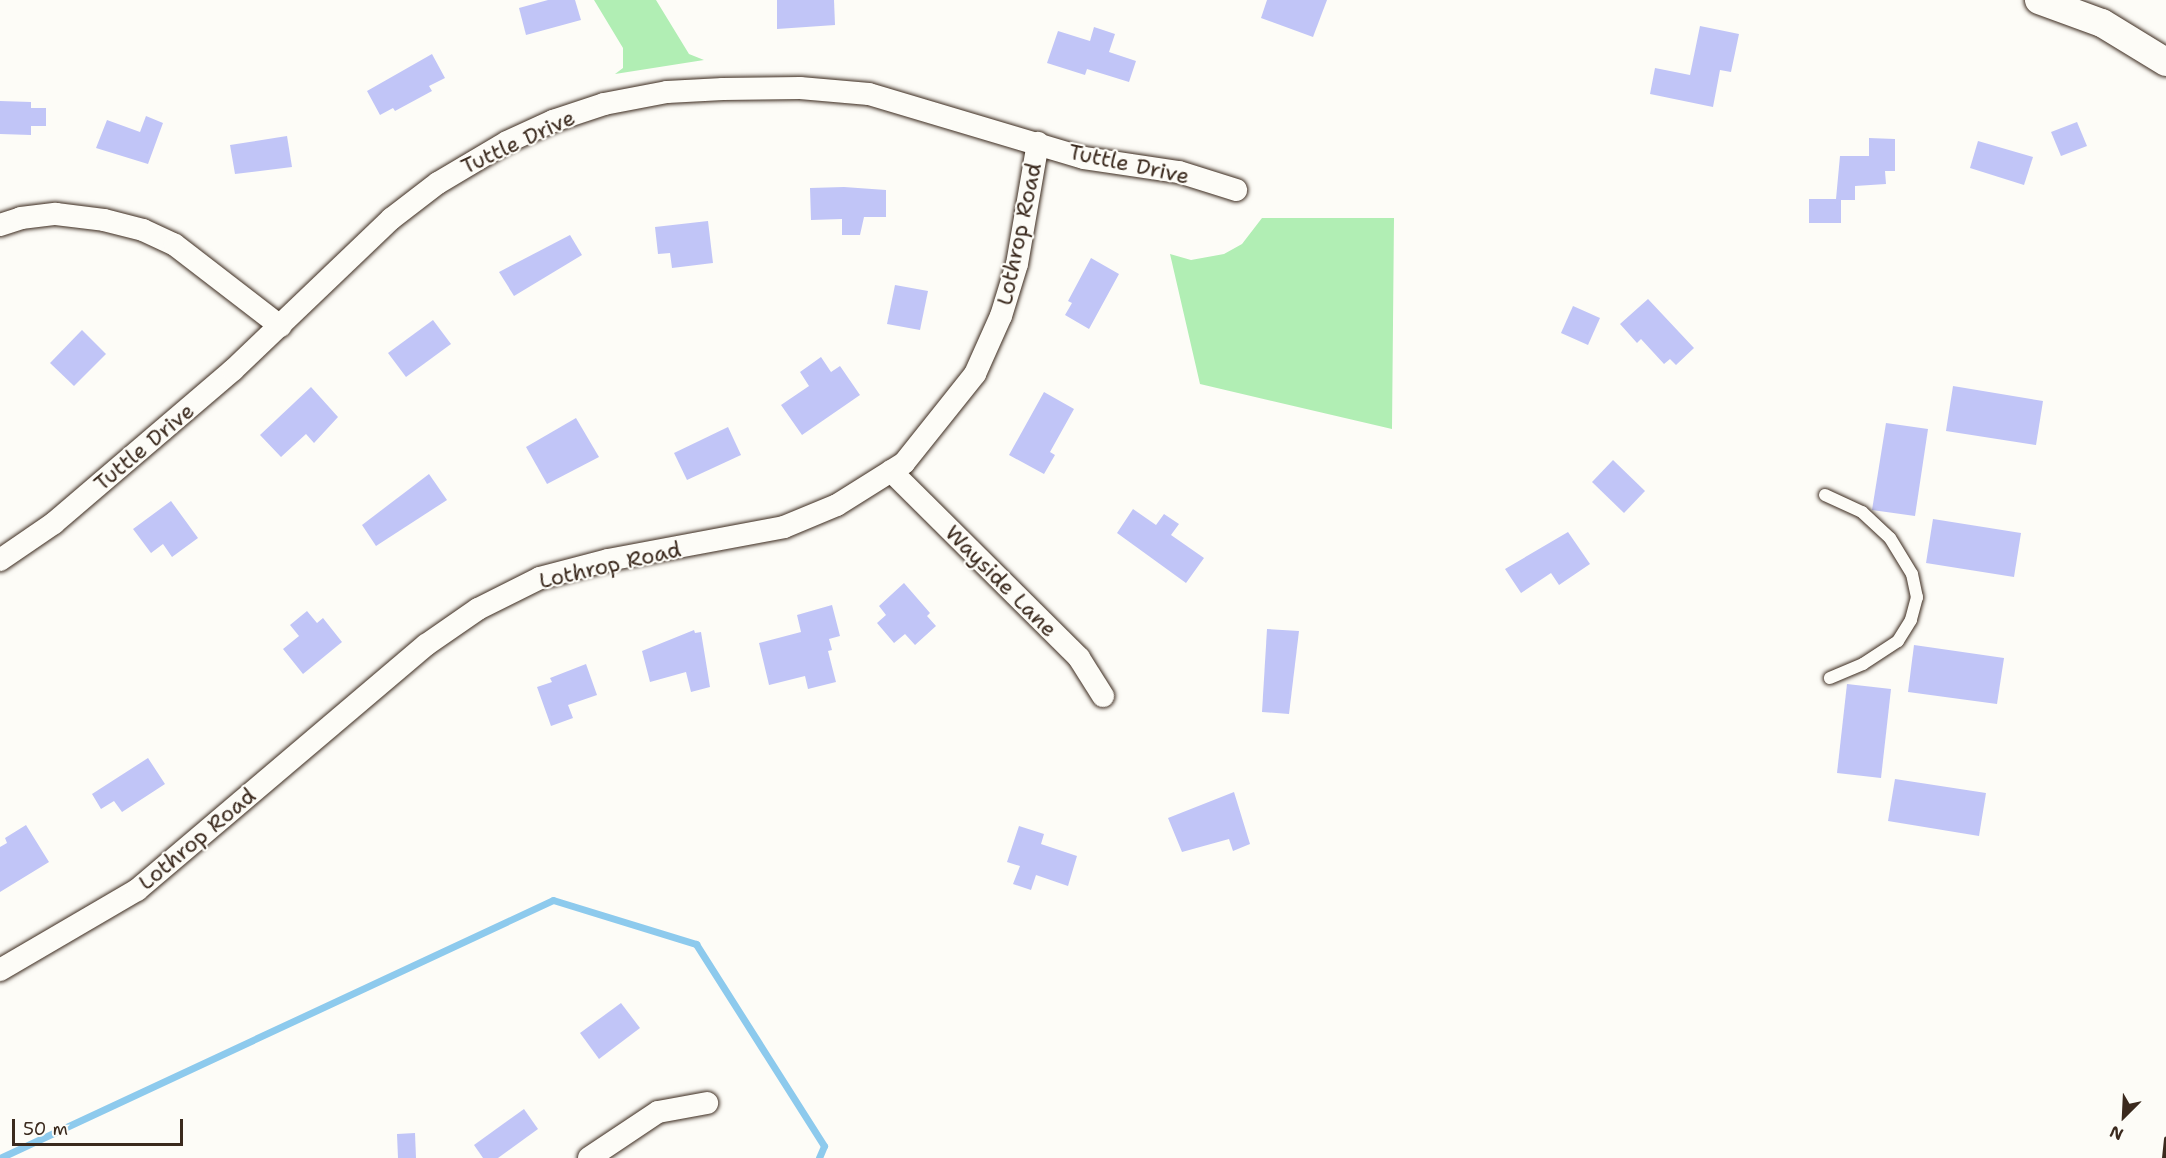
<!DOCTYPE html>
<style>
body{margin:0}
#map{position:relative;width:2166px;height:1158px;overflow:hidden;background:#fdfcf7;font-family:"Shantell Sans",sans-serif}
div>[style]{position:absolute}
.green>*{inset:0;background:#b1eeb4}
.stream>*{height:7px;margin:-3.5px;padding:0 3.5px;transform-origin:3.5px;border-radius:3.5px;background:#8dcaed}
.building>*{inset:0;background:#c1c5f7}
.roads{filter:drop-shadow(0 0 2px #3b2a1e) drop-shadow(0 0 2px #3b2a1e)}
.service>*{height:12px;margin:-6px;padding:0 6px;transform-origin:6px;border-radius:6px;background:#fdfcf7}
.minor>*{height:22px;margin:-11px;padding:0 11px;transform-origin:11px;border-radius:11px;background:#fdfcf7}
.tertiary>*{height:28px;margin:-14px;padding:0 14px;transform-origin:14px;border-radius:14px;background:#fdfcf7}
.rail>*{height:4.5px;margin:-2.25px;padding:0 2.25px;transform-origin:2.25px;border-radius:2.25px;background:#3b2a1e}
span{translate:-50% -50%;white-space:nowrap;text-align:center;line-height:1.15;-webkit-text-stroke:4.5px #fdfcf7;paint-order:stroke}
.street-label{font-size:22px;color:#3b2a1e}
.north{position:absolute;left:2094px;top:1086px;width:60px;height:60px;-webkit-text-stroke:4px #fdfcf7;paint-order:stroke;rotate:204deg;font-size:16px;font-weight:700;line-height:24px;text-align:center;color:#3b2a1e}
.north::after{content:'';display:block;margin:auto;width:21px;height:27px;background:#3b2a1e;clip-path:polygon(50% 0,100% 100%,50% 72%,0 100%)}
.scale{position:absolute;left:12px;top:1119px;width:171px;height:27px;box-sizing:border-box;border:3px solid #3b2a1e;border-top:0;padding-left:8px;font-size:18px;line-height:21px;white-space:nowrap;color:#3b2a1e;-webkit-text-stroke:4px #fdfcf7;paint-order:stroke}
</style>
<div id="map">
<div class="green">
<div style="clip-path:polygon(594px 0,656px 0,689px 54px,704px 60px,615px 74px,623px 68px,623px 48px)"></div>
<div style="clip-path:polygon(1262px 218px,1394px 218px,1392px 429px,1200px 384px,1170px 254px,1191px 260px,1224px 254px,1242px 244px)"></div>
</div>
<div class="stream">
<div style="left:0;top:1158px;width:610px;rotate:-25.01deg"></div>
<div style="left:553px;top:900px;width:150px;rotate:17.1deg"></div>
<div style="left:696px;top:944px;width:239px;rotate:57.6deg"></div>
<div style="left:824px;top:1146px;width:13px;rotate:113deg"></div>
</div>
<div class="building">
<div style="clip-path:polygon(548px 0,575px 0,581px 20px,526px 35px,519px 8px)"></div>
<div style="clip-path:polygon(777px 0,834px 0,835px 25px,777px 29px)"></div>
<div style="clip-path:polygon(1267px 0,1327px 0,1313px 37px,1261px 18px)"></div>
<div style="clip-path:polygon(1700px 26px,1739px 34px,1731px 72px,1720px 70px,1713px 107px,1650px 94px,1655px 68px,1690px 75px)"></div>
<div style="clip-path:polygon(1094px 27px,1115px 34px,1109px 52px,1136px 61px,1129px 82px,1087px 69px,1085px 75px,1047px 63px,1058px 31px,1090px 41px)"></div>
<div style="clip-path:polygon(432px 54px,445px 78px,429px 86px,432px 91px,395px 111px,393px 108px,380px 115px,367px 91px)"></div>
<div style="clip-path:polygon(0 101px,31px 102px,31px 108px,46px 108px,46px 126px,31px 126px,31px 135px,0 134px)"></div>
<div style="clip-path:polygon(146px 116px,163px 123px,148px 164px,96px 148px,107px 120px,140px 132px)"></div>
<div style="clip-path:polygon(2077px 122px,2087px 146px,2061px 156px,2051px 132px)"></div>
<div style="clip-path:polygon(287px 136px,292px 167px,235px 174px,230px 145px)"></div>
<div style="clip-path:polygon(1869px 138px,1895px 139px,1895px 171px,1885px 171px,1886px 184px,1855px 186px,1855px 200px,1841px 200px,1841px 223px,1809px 223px,1809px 199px,1836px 199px,1840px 156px,1869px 156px)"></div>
<div style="clip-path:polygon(1978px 141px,2033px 157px,2024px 185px,1970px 168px)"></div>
<div style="clip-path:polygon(844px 187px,886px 190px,886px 217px,864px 217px,860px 235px,842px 235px,842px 219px,811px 220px,810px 188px)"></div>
<div style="clip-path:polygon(708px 221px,713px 263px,672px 268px,670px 253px,658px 254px,655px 227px)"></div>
<div style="clip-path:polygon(570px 235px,582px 255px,514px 296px,499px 272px)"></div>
<div style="clip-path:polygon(1091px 258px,1119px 274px,1089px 329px,1065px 315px,1072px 303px,1068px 301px)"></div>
<div style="clip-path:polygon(895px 285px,928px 291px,920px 330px,887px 324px)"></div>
<div style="clip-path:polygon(1648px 299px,1694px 348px,1676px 365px,1670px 359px,1664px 364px,1641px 339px,1637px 343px,1620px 324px)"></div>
<div style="clip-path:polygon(1573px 306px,1600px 318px,1588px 345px,1561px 333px)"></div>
<div style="clip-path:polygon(433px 320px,451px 344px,406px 377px,388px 353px)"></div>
<div style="clip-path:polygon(82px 330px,106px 354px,74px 386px,50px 363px)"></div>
<div style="clip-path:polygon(821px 357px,831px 372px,840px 366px,860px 395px,802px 435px,781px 405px,809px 386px,800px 372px)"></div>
<div style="clip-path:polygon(1953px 386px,2043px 401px,2036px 445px,1946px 431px)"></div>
<div style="clip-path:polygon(311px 387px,338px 417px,314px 443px,306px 434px,281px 457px,260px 435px)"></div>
<div style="clip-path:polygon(1044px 392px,1074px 409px,1050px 452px,1055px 455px,1044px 474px,1009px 455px)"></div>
<div style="clip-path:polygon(576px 418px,599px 457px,547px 484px,526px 447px)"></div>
<div style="clip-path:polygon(1886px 423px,1928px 429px,1915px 516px,1872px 510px)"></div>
<div style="clip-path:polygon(728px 427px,741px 455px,687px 480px,674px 453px)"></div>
<div style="clip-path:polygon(1613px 460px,1645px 491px,1624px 513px,1592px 482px)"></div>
<div style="clip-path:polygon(429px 474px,447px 500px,376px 546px,362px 525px)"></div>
<div style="clip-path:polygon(171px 501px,198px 538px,172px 557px,163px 544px,151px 553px,133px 529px)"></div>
<div style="clip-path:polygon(1133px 509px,1156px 525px,1164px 514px,1179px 524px,1171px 535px,1204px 558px,1186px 583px,1117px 533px)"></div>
<div style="clip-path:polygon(1933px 519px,2021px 533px,2014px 577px,1926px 563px)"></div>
<div style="clip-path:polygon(1568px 532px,1590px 564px,1559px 585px,1551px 573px,1521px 593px,1505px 569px)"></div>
<div style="clip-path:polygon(904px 583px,930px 613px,927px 616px,936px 626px,915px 645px,905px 634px,894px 643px,877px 623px,886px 615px,879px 606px)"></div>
<div style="clip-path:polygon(832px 605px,840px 636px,829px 639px,832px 650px,828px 651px,836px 682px,808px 689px,805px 676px,769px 685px,759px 643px,801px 632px,797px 615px)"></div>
<div style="clip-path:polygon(307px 611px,317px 623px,323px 618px,342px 642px,303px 674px,283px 649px,299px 636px,290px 625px)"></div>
<div style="clip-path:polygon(1267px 629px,1299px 631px,1289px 714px,1262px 712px)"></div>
<div style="clip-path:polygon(694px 630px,695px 633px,701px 632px,710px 687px,691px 692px,686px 672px,650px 682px,642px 651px)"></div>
<div style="clip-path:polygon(1914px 645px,2004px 658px,1997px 704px,1908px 692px)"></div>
<div style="clip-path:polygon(586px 664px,597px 695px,568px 705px,573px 718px,551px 726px,537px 687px,552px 682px,550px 678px)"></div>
<div style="clip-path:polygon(1847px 684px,1891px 689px,1881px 778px,1837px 773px)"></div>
<div style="clip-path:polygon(148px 758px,165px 784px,122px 812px,114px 801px,101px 809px,92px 794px)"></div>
<div style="clip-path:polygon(1895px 779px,1986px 793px,1979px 836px,1888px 821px)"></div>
<div style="clip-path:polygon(1234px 792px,1250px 844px,1233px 851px,1229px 839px,1182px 852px,1168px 818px)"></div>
<div style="clip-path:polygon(26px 825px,49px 862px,0 892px,0 847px,7px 843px,5px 838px)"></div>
<div style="clip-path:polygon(1019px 826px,1044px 834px,1041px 844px,1077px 856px,1068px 886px,1036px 875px,1031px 890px,1013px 884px,1020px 866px,1007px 862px)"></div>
<div style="clip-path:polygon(621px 1003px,640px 1028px,599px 1059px,580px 1033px)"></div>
<div style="clip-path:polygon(524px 1109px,538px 1129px,498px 1158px,483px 1158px,474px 1145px)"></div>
<div style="clip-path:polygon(415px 1133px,416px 1158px,398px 1158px,397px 1134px)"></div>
</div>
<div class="roads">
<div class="service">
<div style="left:1825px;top:495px;width:41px;rotate:24.7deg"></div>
<div style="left:1862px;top:512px;width:38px;rotate:43deg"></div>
<div style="left:1890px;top:538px;width:42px;rotate:58.6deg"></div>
<div style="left:1912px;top:574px;width:24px;rotate:78deg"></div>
<div style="left:1917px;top:597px;width:24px;rotate:105deg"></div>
<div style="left:1911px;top:620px;width:25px;rotate:122deg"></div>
<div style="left:1898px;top:641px;width:42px;rotate:146.7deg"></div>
<div style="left:1863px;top:664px;width:36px;rotate:157deg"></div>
</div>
<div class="minor">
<div style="left:0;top:225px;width:22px;rotate:-18deg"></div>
<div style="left:21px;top:218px;width:35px;rotate:-7deg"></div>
<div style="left:56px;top:214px;width:48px;rotate:7.1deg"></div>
<div style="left:104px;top:220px;width:40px;rotate:14.4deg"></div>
<div style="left:143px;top:230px;width:35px;rotate:25deg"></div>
<div style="left:175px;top:245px;width:133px;rotate:37.6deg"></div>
<div style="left:891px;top:471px;width:265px;rotate:44.8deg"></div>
<div style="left:1079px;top:658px;width:45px;rotate:57.7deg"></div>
<div style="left:0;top:560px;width:65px;rotate:-34.4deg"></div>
<div style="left:54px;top:523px;width:235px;rotate:-40.5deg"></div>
<div style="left:233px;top:370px;width:219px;rotate:-43.7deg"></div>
<div style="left:391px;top:219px;width:59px;rotate:-37.5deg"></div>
<div style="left:438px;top:183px;width:80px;rotate:-30.7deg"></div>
<div style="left:507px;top:142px;width:51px;rotate:-24.5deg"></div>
<div style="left:553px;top:121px;width:54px;rotate:-18.4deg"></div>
<div style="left:604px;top:104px;width:64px;rotate:-10.8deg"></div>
<div style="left:667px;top:92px;width:56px;rotate:-3.1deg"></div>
<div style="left:723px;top:89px;width:77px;rotate:-0.7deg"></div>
<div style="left:800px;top:88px;width:69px;rotate:5deg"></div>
<div style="left:869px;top:94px;width:224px;rotate:16.6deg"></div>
<div style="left:1084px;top:158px;width:96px;rotate:8.4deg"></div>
<div style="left:1179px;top:172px;width:60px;rotate:17.5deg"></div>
<div style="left:0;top:970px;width:159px;rotate:-30.3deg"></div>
<div style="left:137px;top:890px;width:379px;rotate:-40.3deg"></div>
<div style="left:426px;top:645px;width:63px;rotate:-34.7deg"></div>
<div style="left:478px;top:609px;width:69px;rotate:-26.6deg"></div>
<div style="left:540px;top:578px;width:70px;rotate:-14.8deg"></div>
<div style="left:608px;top:560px;width:179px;rotate:-10.6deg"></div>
<div style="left:784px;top:527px;width:57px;rotate:-22.5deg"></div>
<div style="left:837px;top:505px;width:79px;rotate:-32.1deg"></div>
<div style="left:904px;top:463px;width:114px;rotate:-51.4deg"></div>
<div style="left:975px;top:374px;width:64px;rotate:-65.9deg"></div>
<div style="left:1001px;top:316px;width:54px;rotate:-72.9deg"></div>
<div style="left:1017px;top:264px;width:123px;rotate:-80.2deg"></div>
<div style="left:589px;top:1158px;width:83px;rotate:-33.7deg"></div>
<div style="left:658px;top:1112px;width:50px;rotate:-10.4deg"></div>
</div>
<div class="tertiary">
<div style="left:2039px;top:0;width:67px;rotate:20.1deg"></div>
<div style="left:2102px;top:23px;width:75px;rotate:31.4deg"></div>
</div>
</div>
<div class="rail">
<div style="left:2164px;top:1158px;width:19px;rotate:-84deg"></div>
</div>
<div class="street-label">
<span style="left:518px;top:142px;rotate:-25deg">Tuttle Drive</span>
<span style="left:1129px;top:164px;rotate:12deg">Tuttle Drive</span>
<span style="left:1019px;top:234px;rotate:-78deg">Lothrop Road</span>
<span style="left:144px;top:447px;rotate:-40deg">Tuttle Drive</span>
<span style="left:610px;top:565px;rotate:-13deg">Lothrop Road</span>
<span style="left:1001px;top:581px;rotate:45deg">Wayside Lane</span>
<span style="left:197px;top:839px;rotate:-40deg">Lothrop Road</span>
</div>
<div class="north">N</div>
<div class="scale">50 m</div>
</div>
